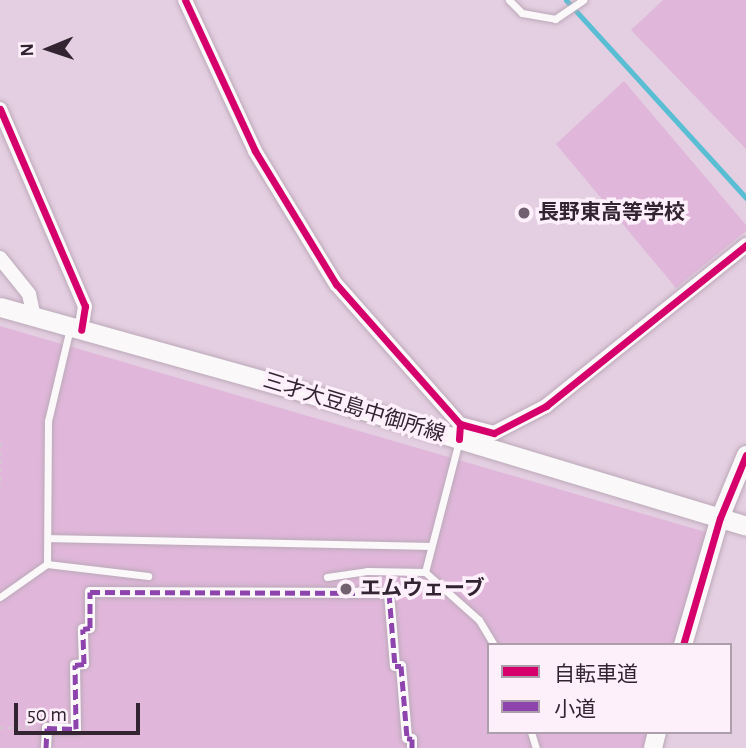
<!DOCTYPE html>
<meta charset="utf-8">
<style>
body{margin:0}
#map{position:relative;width:746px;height:748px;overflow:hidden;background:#e4cee1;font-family:"Alegreya Sans","Noto Sans JP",sans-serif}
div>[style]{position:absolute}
.green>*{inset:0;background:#e0b7da}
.stream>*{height:5px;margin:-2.5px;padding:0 2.5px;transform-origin:2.5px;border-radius:2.5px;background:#59bed4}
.path>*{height:2.5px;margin-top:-1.25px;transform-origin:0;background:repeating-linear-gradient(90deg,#d0cacf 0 3.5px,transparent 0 8.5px)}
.roads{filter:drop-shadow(0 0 2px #baa9b8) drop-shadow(0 0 2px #baa9b8)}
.service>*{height:7px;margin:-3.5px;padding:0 3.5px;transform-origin:3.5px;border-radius:3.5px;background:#fbf8fa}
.pedestrian>*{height:10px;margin:-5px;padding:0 5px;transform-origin:5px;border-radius:5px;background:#fbf8fa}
.minor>*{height:14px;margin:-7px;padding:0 7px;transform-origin:7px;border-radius:7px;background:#fbf8fa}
.tertiary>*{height:18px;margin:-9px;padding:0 9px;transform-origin:9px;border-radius:9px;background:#fbf8fa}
.secondary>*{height:19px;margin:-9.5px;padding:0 9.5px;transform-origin:9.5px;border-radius:9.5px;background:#fbf8fa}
.quiet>*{height:5px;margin-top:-2.5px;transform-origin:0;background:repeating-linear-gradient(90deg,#8e44ad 0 10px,transparent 0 15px)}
.cycleway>*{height:7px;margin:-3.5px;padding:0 3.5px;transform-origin:3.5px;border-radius:3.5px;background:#d6006c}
.dots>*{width:19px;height:19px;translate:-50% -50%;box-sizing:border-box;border:4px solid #fdf0fa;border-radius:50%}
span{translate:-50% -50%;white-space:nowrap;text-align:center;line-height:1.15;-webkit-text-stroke:7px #fdf0fa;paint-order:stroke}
.poi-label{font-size:21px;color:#332431;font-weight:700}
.left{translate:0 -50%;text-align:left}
.street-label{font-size:21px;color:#332431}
.legend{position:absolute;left:487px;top:643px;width:245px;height:91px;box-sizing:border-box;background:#fdf0fa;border:2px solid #ac9eaa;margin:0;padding:9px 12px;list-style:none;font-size:21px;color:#332431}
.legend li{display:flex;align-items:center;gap:14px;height:35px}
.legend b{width:35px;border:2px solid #ac9eaa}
.north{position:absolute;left:14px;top:14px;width:70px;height:70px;-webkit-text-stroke:5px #fdf0fa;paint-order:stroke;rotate:268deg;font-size:19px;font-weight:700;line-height:28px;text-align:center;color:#332431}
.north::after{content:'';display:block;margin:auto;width:24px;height:32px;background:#332431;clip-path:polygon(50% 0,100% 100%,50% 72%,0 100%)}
.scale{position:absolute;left:14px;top:703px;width:126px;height:32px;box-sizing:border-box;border:4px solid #332431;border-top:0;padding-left:9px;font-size:21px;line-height:24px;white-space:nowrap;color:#332431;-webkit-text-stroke:5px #fdf0fa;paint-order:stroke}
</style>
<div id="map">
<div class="green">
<div style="clip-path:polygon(663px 0,746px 0,746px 149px,631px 30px)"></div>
<div style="clip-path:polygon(624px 81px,746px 225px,746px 231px,676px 288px,556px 144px)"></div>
<div style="clip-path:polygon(0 326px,709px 533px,676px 645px,489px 645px,489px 732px,649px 732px,645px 748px,0 748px)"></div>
</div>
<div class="stream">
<div style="left:566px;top:0;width:268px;rotate:47.7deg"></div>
</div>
<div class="path">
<div style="left:0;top:443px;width:44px;rotate:90deg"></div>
<div style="left:0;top:728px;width:35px"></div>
</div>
<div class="roads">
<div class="service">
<div style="left:509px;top:0;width:18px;rotate:45deg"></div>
<div style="left:522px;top:13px;width:34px;rotate:10deg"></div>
<div style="left:555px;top:19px;width:34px;rotate:-34deg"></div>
<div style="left:48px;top:538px;width:381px;rotate:1.2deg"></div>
<div style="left:47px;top:564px;width:143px;rotate:-89.6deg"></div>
<div style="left:48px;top:421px;width:96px;rotate:-76.7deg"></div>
<div style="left:425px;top:572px;width:135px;rotate:-75.5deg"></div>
<div style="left:327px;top:577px;width:40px;rotate:-8.5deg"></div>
<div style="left:367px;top:571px;width:58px;rotate:1deg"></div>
<div style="left:425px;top:572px;width:72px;rotate:41.6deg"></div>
<div style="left:479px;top:620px;width:29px;rotate:59deg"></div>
<div style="left:0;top:597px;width:57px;rotate:-35.1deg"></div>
<div style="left:47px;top:564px;width:102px;rotate:6.8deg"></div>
<div style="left:531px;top:732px;width:17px;rotate:73deg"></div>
</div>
<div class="pedestrian">
<div style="left:46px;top:748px;width:20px;rotate:-87deg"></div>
<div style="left:47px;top:728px;width:29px;rotate:2deg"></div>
<div style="left:76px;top:729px;width:64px;rotate:-90.9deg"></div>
<div style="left:75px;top:665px;width:9px;rotate:-6deg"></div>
<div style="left:84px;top:664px;width:35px;rotate:-92deg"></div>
<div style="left:83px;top:629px;width:7px;rotate:-8deg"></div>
<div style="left:90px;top:628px;width:36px;rotate:-90deg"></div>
<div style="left:90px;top:592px;width:299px;rotate:0.2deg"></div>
<div style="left:389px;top:593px;width:73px;rotate:85.3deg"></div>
<div style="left:395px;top:666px;width:6px"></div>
<div style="left:401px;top:666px;width:72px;rotate:85.2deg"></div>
<div style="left:407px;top:738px;width:5px;rotate:11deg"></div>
<div style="left:412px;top:739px;width:9px;rotate:90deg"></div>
</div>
<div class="minor">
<div style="left:185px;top:0;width:166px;rotate:65.1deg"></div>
<div style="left:255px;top:151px;width:156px;rotate:58.7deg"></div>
<div style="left:336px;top:284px;width:187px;rotate:48.5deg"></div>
<div style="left:460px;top:424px;width:15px;rotate:94deg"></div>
<div style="left:0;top:109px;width:215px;rotate:66.7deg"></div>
<div style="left:85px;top:306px;width:24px;rotate:99deg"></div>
<div style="left:0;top:258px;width:46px;rotate:51.1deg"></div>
<div style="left:29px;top:294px;width:24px;rotate:78deg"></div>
<div style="left:460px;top:424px;width:35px;rotate:15deg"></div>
<div style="left:494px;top:433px;width:59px;rotate:-27.4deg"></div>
<div style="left:546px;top:406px;width:257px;rotate:-38.8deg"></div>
</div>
<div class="tertiary">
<div style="left:683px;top:645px;width:132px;rotate:-73.8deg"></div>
<div style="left:720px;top:518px;width:68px;rotate:-67.6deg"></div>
<div style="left:653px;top:748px;width:16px;rotate:-76deg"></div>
</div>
<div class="secondary">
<div style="left:0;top:307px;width:301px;rotate:15.6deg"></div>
<div style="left:290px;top:388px;width:476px;rotate:16.8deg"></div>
</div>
</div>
<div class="quiet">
<div style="left:46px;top:748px;width:20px;rotate:-87deg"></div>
<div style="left:47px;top:728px;width:29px;rotate:2deg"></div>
<div style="left:76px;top:729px;width:64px;rotate:-90.9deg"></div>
<div style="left:75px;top:665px;width:9px;rotate:-6deg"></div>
<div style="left:84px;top:664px;width:35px;rotate:-92deg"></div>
<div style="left:83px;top:629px;width:7px;rotate:-8deg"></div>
<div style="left:90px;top:628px;width:36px;rotate:-90deg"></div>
<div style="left:90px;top:592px;width:299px;rotate:0.2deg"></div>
<div style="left:389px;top:593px;width:73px;rotate:85.3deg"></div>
<div style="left:395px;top:666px;width:6px"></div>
<div style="left:401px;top:666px;width:72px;rotate:85.2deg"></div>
<div style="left:407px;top:738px;width:5px;rotate:11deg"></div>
<div style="left:412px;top:739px;width:9px;rotate:90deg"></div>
</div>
<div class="cycleway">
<div style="left:185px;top:0;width:166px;rotate:65.1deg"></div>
<div style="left:255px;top:151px;width:156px;rotate:58.7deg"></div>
<div style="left:336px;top:284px;width:187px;rotate:48.5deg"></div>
<div style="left:460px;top:424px;width:15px;rotate:94deg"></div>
<div style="left:0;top:109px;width:215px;rotate:66.7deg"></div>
<div style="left:85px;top:306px;width:24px;rotate:99deg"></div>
<div style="left:460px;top:424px;width:35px;rotate:15deg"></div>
<div style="left:494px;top:433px;width:59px;rotate:-27.4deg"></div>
<div style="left:546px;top:406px;width:257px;rotate:-38.8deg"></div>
<div style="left:683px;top:645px;width:132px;rotate:-73.8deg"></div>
<div style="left:720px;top:518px;width:68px;rotate:-67.6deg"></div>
</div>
<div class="dots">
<div style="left:524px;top:213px;background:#71606f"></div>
<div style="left:346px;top:589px;background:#71606f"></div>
</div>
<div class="poi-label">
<span class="left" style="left:538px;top:213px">長野東高等学校</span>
<span class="left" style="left:360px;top:589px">エムウェーブ</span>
</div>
<div class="street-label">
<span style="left:354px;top:408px;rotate:17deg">三才大豆島中御所線</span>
</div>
<ul class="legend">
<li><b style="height:9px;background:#d6006c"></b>自転車道</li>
<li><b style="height:9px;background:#8e44ad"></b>小道</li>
</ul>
<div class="north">N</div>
<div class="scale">50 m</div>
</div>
